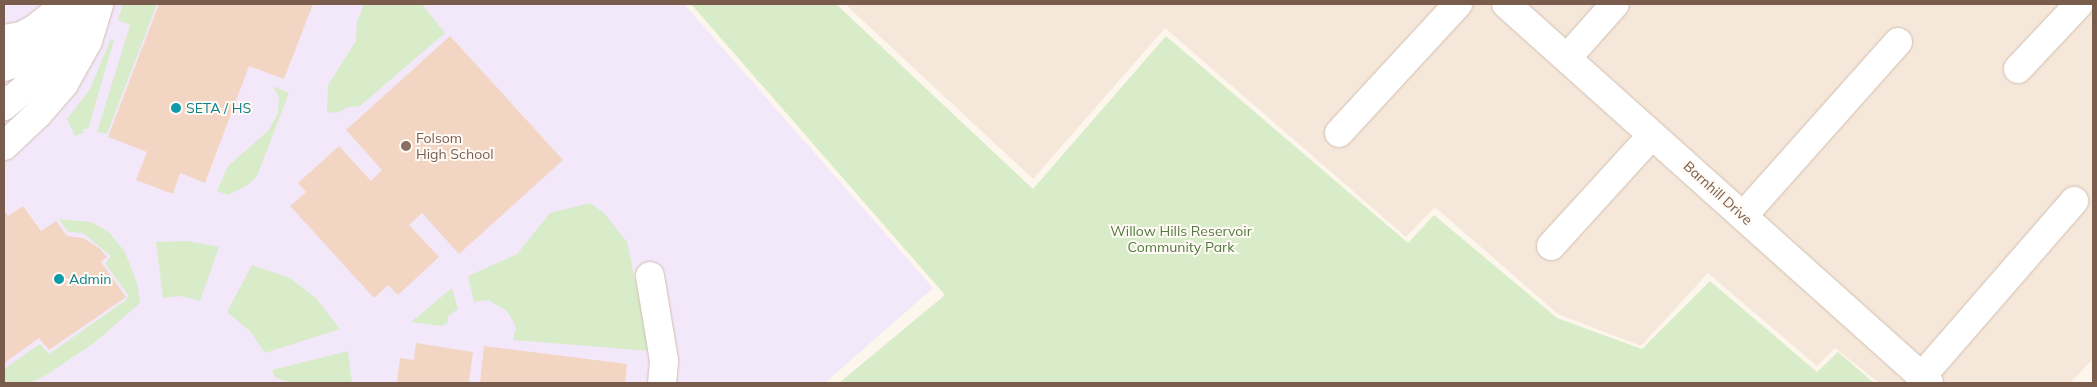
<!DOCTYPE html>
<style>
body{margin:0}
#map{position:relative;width:2097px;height:387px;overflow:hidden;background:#fdf6ec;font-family:Mulish,sans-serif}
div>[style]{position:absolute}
.residential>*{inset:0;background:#f5e8da}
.education>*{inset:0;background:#f3e8fa}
.green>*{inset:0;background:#d8ecc9}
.building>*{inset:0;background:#f3d5c3}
.roads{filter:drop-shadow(0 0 1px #d1beb0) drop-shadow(0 0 1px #d1beb0)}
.minor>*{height:28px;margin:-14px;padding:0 14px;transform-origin:14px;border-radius:14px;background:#fff}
.dots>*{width:14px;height:14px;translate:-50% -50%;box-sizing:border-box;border:2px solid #fffaf3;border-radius:50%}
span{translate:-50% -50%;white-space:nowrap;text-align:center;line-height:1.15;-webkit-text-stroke:4px #fffaf3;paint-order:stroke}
.culture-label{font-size:14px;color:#0d838f}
.left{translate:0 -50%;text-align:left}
.education-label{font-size:14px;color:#785e54}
.street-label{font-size:14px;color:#7a5c4d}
.park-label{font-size:14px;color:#537a41}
.frame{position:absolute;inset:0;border:5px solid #7a5c4d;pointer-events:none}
</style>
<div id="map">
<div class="residential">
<div style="clip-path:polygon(845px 4px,2093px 4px,2093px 359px,2070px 383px,1879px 383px,1835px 348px,1817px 366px,1708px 273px,1641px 346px,1558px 314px,1435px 207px,1406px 237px,1165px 28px,1033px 179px)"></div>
</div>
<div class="education">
<div style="clip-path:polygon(4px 4px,684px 4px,933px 288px,825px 383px,4px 383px)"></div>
</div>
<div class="green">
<div style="clip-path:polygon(123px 4px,157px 4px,107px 134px,97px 132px,130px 25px,118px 20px)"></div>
<div style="clip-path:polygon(364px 4px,422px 4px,445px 33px,360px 106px,348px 107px,337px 113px,327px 112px,328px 85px,356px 41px,357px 22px)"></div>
<div style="clip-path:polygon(691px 4px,836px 4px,1033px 189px,1166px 36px,1408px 243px,1434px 215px,1557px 318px,1642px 349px,1710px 281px,1817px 372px,1838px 352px,1874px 383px,839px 383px,945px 295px)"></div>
<div style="clip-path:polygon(111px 39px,114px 40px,88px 129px,83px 129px,83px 133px,75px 136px,67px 119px,90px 89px)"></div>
<div style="clip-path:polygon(273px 86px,289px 93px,257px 176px,248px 185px,228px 195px,217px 191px,228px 166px,268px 131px,278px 113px,279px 98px)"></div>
<div style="clip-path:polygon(590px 203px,604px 213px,627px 242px,650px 351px,513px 340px,516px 327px,507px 311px,488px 300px,474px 302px,468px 276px,517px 254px,550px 213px)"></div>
<div style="clip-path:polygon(59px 219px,91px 222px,109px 232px,125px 252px,137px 283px,140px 303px,94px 343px,48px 374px,30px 383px,4px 383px,4px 369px,40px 344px,49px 354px,126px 300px,128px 295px,105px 263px,111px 256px,83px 233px,68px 232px)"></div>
<div style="clip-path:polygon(188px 241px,219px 247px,200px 301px,181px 296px,163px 298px,156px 242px)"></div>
<div style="clip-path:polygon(252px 265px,290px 278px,316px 298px,340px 329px,265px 353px,250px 331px,227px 312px)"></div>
<div style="clip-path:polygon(452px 288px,458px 309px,448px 316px,448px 322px,442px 326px,411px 322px)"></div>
<div style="clip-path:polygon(348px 351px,352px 383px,290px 383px,275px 377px,272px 370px)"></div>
</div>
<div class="building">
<div style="clip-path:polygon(159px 4px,313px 4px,284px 79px,249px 66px,205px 183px,180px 173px,173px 194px,136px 180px,147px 152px,108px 137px)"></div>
<div style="clip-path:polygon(450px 36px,563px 160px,459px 254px,422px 213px,409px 225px,439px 257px,398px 295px,388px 285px,374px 298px,290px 206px,306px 192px,298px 183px,339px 146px,371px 181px,382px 170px,346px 130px)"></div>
<div style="clip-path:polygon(23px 206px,41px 231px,56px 221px,67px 236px,83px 238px,99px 248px,107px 257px,101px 262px,126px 297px,49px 350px,39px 338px,4px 363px,4px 211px,8px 216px)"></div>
<div style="clip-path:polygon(416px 343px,473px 352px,469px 383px,397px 383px,400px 358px,414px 360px)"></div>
<div style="clip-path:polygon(484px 346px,627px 364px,625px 383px,480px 383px)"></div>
</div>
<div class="roads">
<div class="minor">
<div style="left:1506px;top:4px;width:568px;rotate:41.86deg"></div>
<div style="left:4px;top:39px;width:17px;rotate:-10deg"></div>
<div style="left:21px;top:36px;width:17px;rotate:-28deg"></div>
<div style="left:36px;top:28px;width:38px;rotate:-39deg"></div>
<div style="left:1567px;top:58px;width:72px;rotate:-48.4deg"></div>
<div style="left:4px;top:67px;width:29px;rotate:-18deg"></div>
<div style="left:32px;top:58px;width:35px;rotate:-29deg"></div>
<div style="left:63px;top:41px;width:48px;rotate:-50deg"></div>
<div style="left:2018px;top:69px;width:89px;rotate:-46.8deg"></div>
<div style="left:4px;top:106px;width:52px;rotate:-40.4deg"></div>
<div style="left:44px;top:72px;width:33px;rotate:-59deg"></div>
<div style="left:1339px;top:133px;width:176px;rotate:-47.3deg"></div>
<div style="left:4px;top:146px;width:47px;rotate:-43.3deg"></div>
<div style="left:38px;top:114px;width:40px;rotate:-49deg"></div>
<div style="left:64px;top:84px;width:49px;rotate:-60.8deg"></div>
<div style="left:88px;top:41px;width:39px;rotate:-73deg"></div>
<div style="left:1743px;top:216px;width:233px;rotate:-48.3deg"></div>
<div style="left:1551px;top:246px;width:150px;rotate:-47.7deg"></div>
<div style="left:650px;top:276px;width:86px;rotate:80.6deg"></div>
<div style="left:664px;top:361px;width:22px;rotate:95deg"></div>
<div style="left:1922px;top:376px;width:232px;rotate:-49deg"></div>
</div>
</div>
<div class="dots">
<div style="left:176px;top:108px;background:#0f9aa8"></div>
<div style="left:406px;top:146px;background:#8d6e63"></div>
<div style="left:59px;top:279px;background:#0f9aa8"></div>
</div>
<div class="culture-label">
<span class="left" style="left:186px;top:108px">SETA / HS</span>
<span class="left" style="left:69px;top:279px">Admin</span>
</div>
<div class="education-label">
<span class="left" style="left:416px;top:146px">Folsom<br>High School</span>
</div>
<div class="street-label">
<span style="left:1718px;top:193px;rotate:42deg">Barnhill Drive</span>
</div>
<div class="park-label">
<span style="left:1181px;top:239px">Willow Hills Reservoir<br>Community Park</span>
</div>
<div class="frame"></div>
</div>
